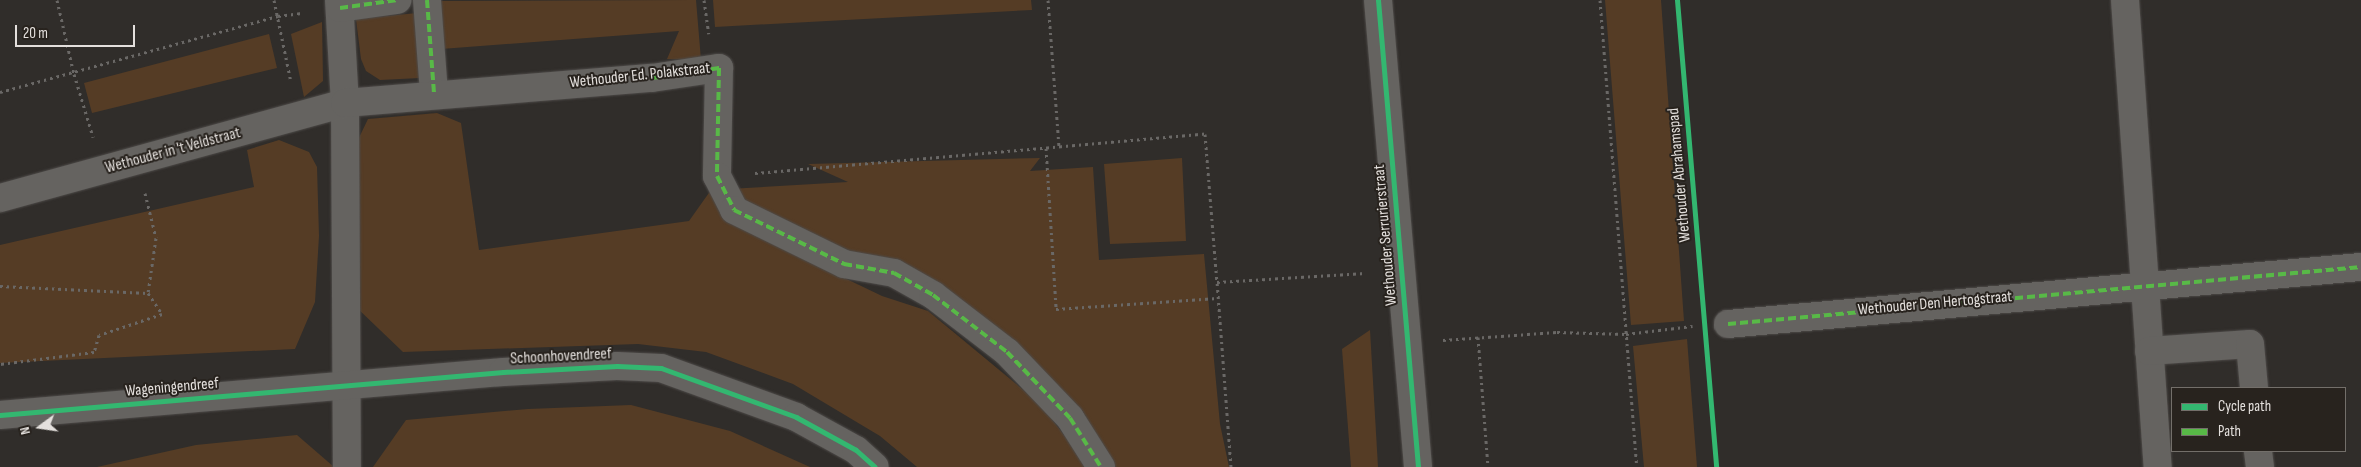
<!DOCTYPE html>
<style>
body{margin:0}
#map{position:relative;width:2361px;height:467px;overflow:hidden;background:#302d2a;font-family:"Sofia Sans Condensed",sans-serif}
div>[style]{position:absolute}
.green>*{inset:0;background:#553c25}
.path>*{height:3px;margin-top:-1.5px;transform-origin:0;background:repeating-linear-gradient(90deg,#6a6866 0 2.5px,transparent 0 6.5px)}
.roads{filter:drop-shadow(0 0 1px #4d4a48) drop-shadow(0 0 1px #4d4a48)}
.minor>*{height:28px;margin:-14px;padding:0 14px;transform-origin:14px;border-radius:14px;background:#656360}
.quiet>*{height:4px;margin-top:-2px;transform-origin:0;background:repeating-linear-gradient(90deg,#58b947 0 8px,transparent 0 12px)}
.cycleway>*{height:5px;margin:-2.5px;padding:0 2.5px;transform-origin:2.5px;border-radius:2.5px;background:#33b770}
span{translate:-50% -50%;white-space:nowrap;text-align:center;line-height:1.15;-webkit-text-stroke:4px #28231e;paint-order:stroke}
.street-label{font-size:16px;color:#e4e0dd}
.legend{position:absolute;left:2171px;top:387px;width:175px;height:65px;box-sizing:border-box;background:#28231e;border:1px solid #736f6a;margin:0;padding:6px 9px;list-style:none;font-size:15px;color:#e4e0dd}
.legend li{display:flex;align-items:center;gap:10px;height:25px}
.legend b{width:25px;border:1px solid #736f6a}
.north{position:absolute;left:15px;top:402px;width:50px;height:50px;-webkit-text-stroke:4px #28231e;paint-order:stroke;rotate:256deg;font-size:14px;font-weight:700;line-height:20px;text-align:center;color:#e4e0dd}
.north::after{content:'';display:block;margin:auto;width:18px;height:22px;background:#e4e0dd;clip-path:polygon(50% 0,100% 100%,50% 72%,0 100%)}
.scale{position:absolute;left:15px;top:25px;width:120px;height:22px;box-sizing:border-box;border:2px solid #e4e0dd;border-top:0;padding-left:6px;font-size:15px;line-height:18px;white-space:nowrap;color:#e4e0dd;-webkit-text-stroke:4px #28231e;paint-order:stroke}
</style>
<div id="map">
<div class="green">
<div style="clip-path:polygon(696px 0,701px 60px,667px 59px,679px 31px,441px 49px,437px 1px)"></div>
<div style="clip-path:polygon(713px 0,1031px 0,1032px 10px,715px 27px)"></div>
<div style="clip-path:polygon(1605px 0,1661px 0,1684px 321px,1631px 325px)"></div>
<div style="clip-path:polygon(417px 13px,420px 78px,380px 80px,366px 71px,361px 59px,356px 19px)"></div>
<div style="clip-path:polygon(322px 22px,323px 81px,304px 97px,291px 34px)"></div>
<div style="clip-path:polygon(269px 34px,277px 68px,92px 113px,84px 83px)"></div>
<div style="clip-path:polygon(437px 113px,461px 123px,479px 250px,689px 221px,711px 190px,848px 182px,808px 164px,1040px 158px,1030px 171px,1093px 167px,1099px 260px,1204px 254px,1220px 424px,1229px 467px,1110px 467px,967px 314px,844px 248px,825px 242px,832px 272px,882px 296px,928px 311px,1039px 403px,1089px 467px,917px 467px,880px 436px,793px 384px,706px 352px,638px 344px,403px 352px,356px 307px,355px 146px,368px 119px)"></div>
<div style="clip-path:polygon(279px 140px,309px 152px,317px 167px,319px 236px,315px 302px,295px 349px,0 363px,0 245px,254px 187px,247px 150px)"></div>
<div style="clip-path:polygon(1182px 158px,1186px 241px,1110px 244px,1104px 164px)"></div>
<div style="clip-path:polygon(1370px 330px,1378px 467px,1351px 467px,1342px 349px)"></div>
<div style="clip-path:polygon(1687px 339px,1697px 467px,1644px 467px,1633px 346px)"></div>
<div style="clip-path:polygon(631px 405px,730px 431px,810px 467px,373px 467px,406px 420px,528px 409px)"></div>
<div style="clip-path:polygon(297px 435px,334px 467px,97px 467px,196px 445px)"></div>
</div>
<div class="path">
<div style="left:57px;top:0;width:76px;rotate:77.1deg"></div>
<div style="left:74px;top:74px;width:66px;rotate:73.2deg"></div>
<div style="left:274px;top:0;width:84px;rotate:78.3deg"></div>
<div style="left:704px;top:0;width:34px;rotate:82deg"></div>
<div style="left:1048px;top:0;width:146px;rotate:85.7deg"></div>
<div style="left:1600px;top:0;width:468px;rotate:85.5deg"></div>
<div style="left:0;top:92px;width:288px;rotate:-15.3deg"></div>
<div style="left:278px;top:16px;width:26px;rotate:-7deg"></div>
<div style="left:1046px;top:148px;width:161px;rotate:86.4deg"></div>
<div style="left:1056px;top:309px;width:162px;rotate:-3.9deg"></div>
<div style="left:755px;top:173px;width:452px;rotate:-5deg"></div>
<div style="left:1205px;top:134px;width:148px;rotate:85.4deg"></div>
<div style="left:145px;top:193px;width:46px;rotate:76.3deg"></div>
<div style="left:156px;top:238px;width:56px;rotate:98.3deg"></div>
<div style="left:0;top:286px;width:148px;rotate:2.7deg"></div>
<div style="left:148px;top:293px;width:25px;rotate:56deg"></div>
<div style="left:162px;top:314px;width:66px;rotate:161.6deg"></div>
<div style="left:99px;top:335px;width:18px;rotate:106deg"></div>
<div style="left:94px;top:352px;width:95px;rotate:172.7deg"></div>
<div style="left:1478px;top:337px;width:130px;rotate:85.6deg"></div>
<div style="left:1443px;top:340px;width:114px;rotate:-4deg"></div>
<div style="left:1557px;top:332px;width:69px;rotate:1.7deg"></div>
<div style="left:1626px;top:334px;width:67px;rotate:-6.8deg"></div>
<div style="left:1231px;top:467px;width:186px;rotate:-94.3deg"></div>
<div style="left:1217px;top:282px;width:149px;rotate:-3.5deg"></div>
</div>
<div class="roads">
<div class="minor">
<div style="left:339px;top:0;width:103px;rotate:86.7deg"></div>
<div style="left:345px;top:103px;width:364px;rotate:89.7deg"></div>
<div style="left:427px;top:0;width:94px;rotate:85.7deg"></div>
<div style="left:1378px;top:0;width:469px;rotate:85.1deg"></div>
<div style="left:2125px;top:0;width:468px;rotate:86deg"></div>
<div style="left:340px;top:8px;width:58px;rotate:-8deg"></div>
<div style="left:0;top:198px;width:358px;rotate:-15.4deg"></div>
<div style="left:345px;top:103px;width:308px;rotate:-4.7deg"></div>
<div style="left:652px;top:78px;width:68px;rotate:-8.5deg"></div>
<div style="left:719px;top:68px;width:108px;rotate:91.1deg"></div>
<div style="left:717px;top:176px;width:38px;rotate:63deg"></div>
<div style="left:734px;top:210px;width:123px;rotate:26.1deg"></div>
<div style="left:844px;top:264px;width:51px;rotate:10.2deg"></div>
<div style="left:894px;top:273px;width:45px;rotate:29.4deg"></div>
<div style="left:933px;top:295px;width:93px;rotate:37.6deg"></div>
<div style="left:1007px;top:352px;width:91px;rotate:46.3deg"></div>
<div style="left:1070px;top:418px;width:58px;rotate:57.7deg"></div>
<div style="left:1728px;top:324px;width:636px;rotate:-5.15deg"></div>
<div style="left:2149px;top:351px;width:101px;rotate:-4deg"></div>
<div style="left:2250px;top:344px;width:44px;rotate:84.8deg"></div>
<div style="left:0;top:415px;width:505px;rotate:-4.89deg"></div>
<div style="left:503px;top:372px;width:114px;rotate:-3deg"></div>
<div style="left:617px;top:366px;width:44px;rotate:2.6deg"></div>
<div style="left:661px;top:368px;width:144px;rotate:19.9deg"></div>
<div style="left:796px;top:417px;width:68px;rotate:28.8deg"></div>
<div style="left:856px;top:450px;width:25px;rotate:42deg"></div>
<div style="left:2258px;top:451px;width:16px;rotate:83deg"></div>
</div>
</div>
<div class="quiet">
<div style="left:427px;top:0;width:94px;rotate:85.7deg"></div>
<div style="left:340px;top:8px;width:58px;rotate:-8deg"></div>
<div style="left:652px;top:78px;width:68px;rotate:-8.5deg"></div>
<div style="left:719px;top:68px;width:108px;rotate:91.1deg"></div>
<div style="left:717px;top:176px;width:38px;rotate:63deg"></div>
<div style="left:734px;top:210px;width:123px;rotate:26.1deg"></div>
<div style="left:844px;top:264px;width:51px;rotate:10.2deg"></div>
<div style="left:894px;top:273px;width:45px;rotate:29.4deg"></div>
<div style="left:933px;top:295px;width:93px;rotate:37.6deg"></div>
<div style="left:1007px;top:352px;width:91px;rotate:46.3deg"></div>
<div style="left:1070px;top:418px;width:58px;rotate:57.7deg"></div>
<div style="left:1728px;top:324px;width:636px;rotate:-5.15deg"></div>
</div>
<div class="cycleway">
<div style="left:1378px;top:0;width:469px;rotate:85.1deg"></div>
<div style="left:1677px;top:0;width:469px;rotate:85.2deg"></div>
<div style="left:0;top:415px;width:505px;rotate:-4.89deg"></div>
<div style="left:503px;top:372px;width:114px;rotate:-3deg"></div>
<div style="left:617px;top:366px;width:44px;rotate:2.6deg"></div>
<div style="left:661px;top:368px;width:144px;rotate:19.9deg"></div>
<div style="left:796px;top:417px;width:68px;rotate:28.8deg"></div>
<div style="left:856px;top:450px;width:25px;rotate:42deg"></div>
</div>
<div class="street-label">
<span style="left:640px;top:76px;rotate:-6deg">Wethouder Ed. Polakstraat</span>
<span style="left:173px;top:151px;rotate:-15deg">Wethouder in 't Veldstraat</span>
<span style="left:1680px;top:175px;rotate:-95deg">Wethouder Abrahamspad</span>
<span style="left:1386px;top:235px;rotate:-95deg">Wethouder Serrurierstraat</span>
<span style="left:1935px;top:304px;rotate:-5deg">Wethouder Den Hertogstraat</span>
<span style="left:561px;top:357px;rotate:-3deg">Schoonhovendreef</span>
<span style="left:172px;top:388px;rotate:-5deg">Wageningendreef</span>
</div>
<ul class="legend">
<li><b style="height:6px;background:#33b770"></b>Cycle path</li>
<li><b style="height:6px;background:#58b947"></b>Path</li>
</ul>
<div class="north">N</div>
<div class="scale">20 m</div>
</div>
